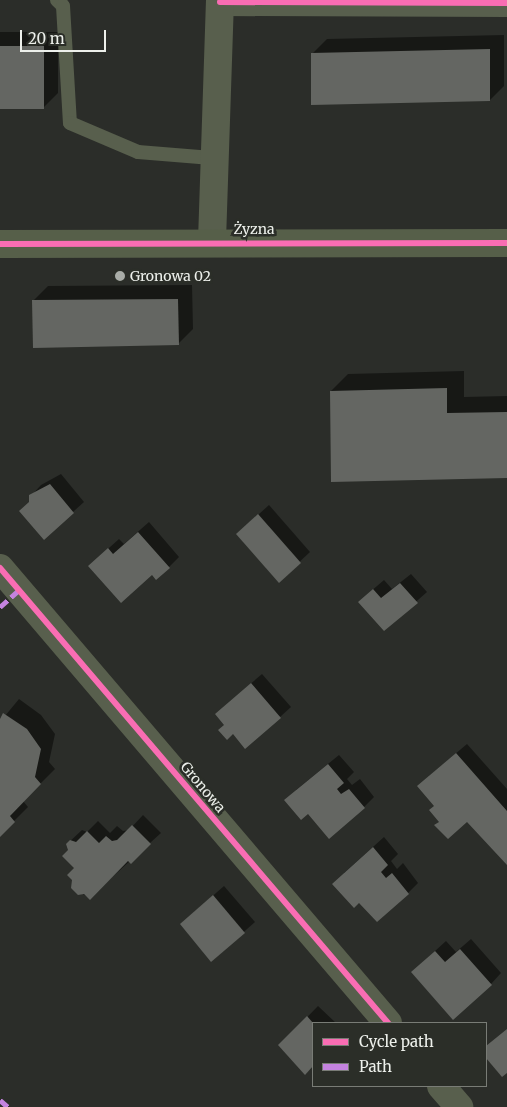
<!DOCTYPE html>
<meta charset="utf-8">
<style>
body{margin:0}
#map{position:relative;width:507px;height:1107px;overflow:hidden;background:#2b2d29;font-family:Merriweather,serif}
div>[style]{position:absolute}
.shadow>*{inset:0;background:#0007}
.building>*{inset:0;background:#646662}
.lane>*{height:14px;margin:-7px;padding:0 7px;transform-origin:7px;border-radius:7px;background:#585f4d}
.street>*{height:28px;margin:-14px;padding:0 14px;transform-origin:14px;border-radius:14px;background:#585f4d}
.secondary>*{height:28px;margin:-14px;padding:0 14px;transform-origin:14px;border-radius:14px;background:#565f49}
.quiet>*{height:5px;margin-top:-2.5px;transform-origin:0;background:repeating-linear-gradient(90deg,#c483df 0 10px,transparent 0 15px)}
.cycleway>*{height:6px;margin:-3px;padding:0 3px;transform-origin:3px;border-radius:3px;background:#f96db3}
.dots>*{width:14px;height:14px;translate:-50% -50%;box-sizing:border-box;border:2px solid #2b2e28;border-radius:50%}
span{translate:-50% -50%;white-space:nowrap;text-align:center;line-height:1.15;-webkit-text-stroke:5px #2b2e28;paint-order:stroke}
.street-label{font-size:14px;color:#edf0eb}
.poi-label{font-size:14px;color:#edf0eb}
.left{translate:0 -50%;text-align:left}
.legend{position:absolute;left:312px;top:1022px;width:175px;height:65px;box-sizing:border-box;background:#2b2e28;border:1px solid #797c76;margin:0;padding:6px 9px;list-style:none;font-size:15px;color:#edf0eb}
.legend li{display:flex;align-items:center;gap:10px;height:25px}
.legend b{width:25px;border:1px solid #797c76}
.scale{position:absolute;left:20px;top:30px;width:86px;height:22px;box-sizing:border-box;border:2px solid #edf0eb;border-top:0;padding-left:6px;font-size:15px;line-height:18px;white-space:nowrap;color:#edf0eb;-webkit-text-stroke:4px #2b2e28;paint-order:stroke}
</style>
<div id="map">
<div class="shadow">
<div style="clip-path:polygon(0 32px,58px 32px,58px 93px,43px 108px,0 107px)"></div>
<div style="clip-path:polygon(504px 35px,504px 86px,490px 100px,313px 53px,327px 39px)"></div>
<div style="clip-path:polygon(192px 285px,193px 329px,178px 344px,33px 301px,48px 286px)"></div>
<div style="clip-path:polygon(464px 371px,464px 397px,507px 396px,507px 476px,331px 391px,348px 374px)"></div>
<div style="clip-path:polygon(61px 474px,84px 502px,44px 538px,31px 496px,41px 485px)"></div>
<div style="clip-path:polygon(269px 505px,310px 552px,279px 581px,248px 524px)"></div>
<div style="clip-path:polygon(149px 522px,179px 557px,169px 567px,152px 573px,100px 556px,119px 539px,124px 544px)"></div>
<div style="clip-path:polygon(411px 574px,427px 592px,384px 630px,370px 592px,384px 580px,392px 589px)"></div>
<div style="clip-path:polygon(262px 674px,291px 707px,280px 717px,227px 704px)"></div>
<div style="clip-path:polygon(19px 699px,41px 715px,55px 734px,49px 762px,55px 769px,23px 801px,28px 807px,0 835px,0 722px)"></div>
<div style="clip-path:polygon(467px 744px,507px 789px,507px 864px,467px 820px,440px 821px,429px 776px)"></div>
<div style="clip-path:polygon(339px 755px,354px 772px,347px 779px,352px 785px,360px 779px,374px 797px,364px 807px,296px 790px)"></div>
<div style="clip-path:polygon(143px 815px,161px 833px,89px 898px,72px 887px,76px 868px,67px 844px,82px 830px,87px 832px,98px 821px,110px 833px,117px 826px,123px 831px,129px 830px)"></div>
<div style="clip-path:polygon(384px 837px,398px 854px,391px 861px,397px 869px,403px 863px,418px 883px,408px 893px,344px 873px)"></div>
<div style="clip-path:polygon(224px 886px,255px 922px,212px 960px,192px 914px)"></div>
<div style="clip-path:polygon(471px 939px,501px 973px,491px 984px,423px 962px,446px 941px,456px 952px)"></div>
<div style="clip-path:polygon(318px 1006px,336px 1023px,313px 1023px,313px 1065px,305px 1073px,280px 1045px)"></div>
</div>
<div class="building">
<div style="clip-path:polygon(0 46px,44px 46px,44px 109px,0 109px)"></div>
<div style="clip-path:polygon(490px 49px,490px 101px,311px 105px,311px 53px)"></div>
<div style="clip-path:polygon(178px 299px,179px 345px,33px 348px,32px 300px)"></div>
<div style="clip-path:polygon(447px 388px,447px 413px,507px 412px,507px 478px,331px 482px,330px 391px)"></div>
<div style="clip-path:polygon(50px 484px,74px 513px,44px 540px,19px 511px,29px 502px,29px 495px)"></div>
<div style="clip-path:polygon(258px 514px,301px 563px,279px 583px,236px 534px)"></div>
<div style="clip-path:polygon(138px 532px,170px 568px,156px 580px,152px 575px,121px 603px,88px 566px,108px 548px,113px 554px)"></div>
<div style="clip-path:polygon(400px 583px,418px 603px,384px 631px,358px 602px,373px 589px,381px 598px)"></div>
<div style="clip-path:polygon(251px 683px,281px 718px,245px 749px,233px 734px,227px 740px,218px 730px,224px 725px,215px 714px)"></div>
<div style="clip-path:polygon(3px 713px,27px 729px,41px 749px,35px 777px,41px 784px,10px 816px,15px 822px,0 837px,0 719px)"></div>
<div style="clip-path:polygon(456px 753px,507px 811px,507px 865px,467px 822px,448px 839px,434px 825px,439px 822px,429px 810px,434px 806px,417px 786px)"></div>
<div style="clip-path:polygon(328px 764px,344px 783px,337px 789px,341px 794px,349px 789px,365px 808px,329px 839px,308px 814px,301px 820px,284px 800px)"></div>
<div style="clip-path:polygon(132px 825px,151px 844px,131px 864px,128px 861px,90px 900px,84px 894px,78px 895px,71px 888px,72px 880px,67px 875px,74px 868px,62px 856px,68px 850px,66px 844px,70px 840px,76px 842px,87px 831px,99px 843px,106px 836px,112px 841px,117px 840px)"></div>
<div style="clip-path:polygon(373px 847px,388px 865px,381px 872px,386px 878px,392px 873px,409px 894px,377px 922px,359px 903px,354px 908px,332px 884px)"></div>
<div style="clip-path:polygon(213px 895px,245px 933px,211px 962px,180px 924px)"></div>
<div style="clip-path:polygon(460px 949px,492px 985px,453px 1020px,411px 972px,435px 951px,445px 962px)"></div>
<div style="clip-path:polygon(307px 1016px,313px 1023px,313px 1066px,305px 1075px,278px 1045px)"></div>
<div style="clip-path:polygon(507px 1029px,507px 1073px,502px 1077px,486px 1058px,486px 1046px)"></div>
</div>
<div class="lane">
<div style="left:57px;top:0;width:8px;rotate:45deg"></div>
<div style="left:63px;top:6px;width:117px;rotate:86.6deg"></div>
<div style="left:70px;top:123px;width:74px;rotate:23.1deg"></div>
<div style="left:138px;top:152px;width:74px;rotate:4.6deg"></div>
</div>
<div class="street">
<div style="left:220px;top:2px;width:287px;rotate:0.2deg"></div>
<div style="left:212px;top:241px;width:241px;rotate:-88.1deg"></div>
<div style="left:0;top:568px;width:598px;rotate:49.54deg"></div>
<div style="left:441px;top:1086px;width:28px;rotate:49deg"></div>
</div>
<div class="secondary">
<div style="left:0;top:244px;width:507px;rotate:-0.11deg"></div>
</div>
<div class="quiet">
<div style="left:0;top:607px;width:25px;rotate:-42deg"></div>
<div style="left:0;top:1100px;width:11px;rotate:41deg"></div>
</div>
<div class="cycleway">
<div style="left:220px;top:2px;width:287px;rotate:0.2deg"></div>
<div style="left:0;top:244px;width:507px;rotate:-0.11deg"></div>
<div style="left:0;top:568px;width:598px;rotate:49.54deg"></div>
</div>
<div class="dots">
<div style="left:120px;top:276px;background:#a9aca7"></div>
</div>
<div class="street-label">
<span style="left:254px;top:229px">Żyzna</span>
<span style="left:203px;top:787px;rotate:50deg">Gronowa</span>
</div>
<div class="poi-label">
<span class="left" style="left:130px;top:276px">Gronowa 02</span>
</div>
<ul class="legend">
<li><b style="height:6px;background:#f96db3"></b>Cycle path</li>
<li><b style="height:6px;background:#c483df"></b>Path</li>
</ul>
<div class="scale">20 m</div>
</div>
